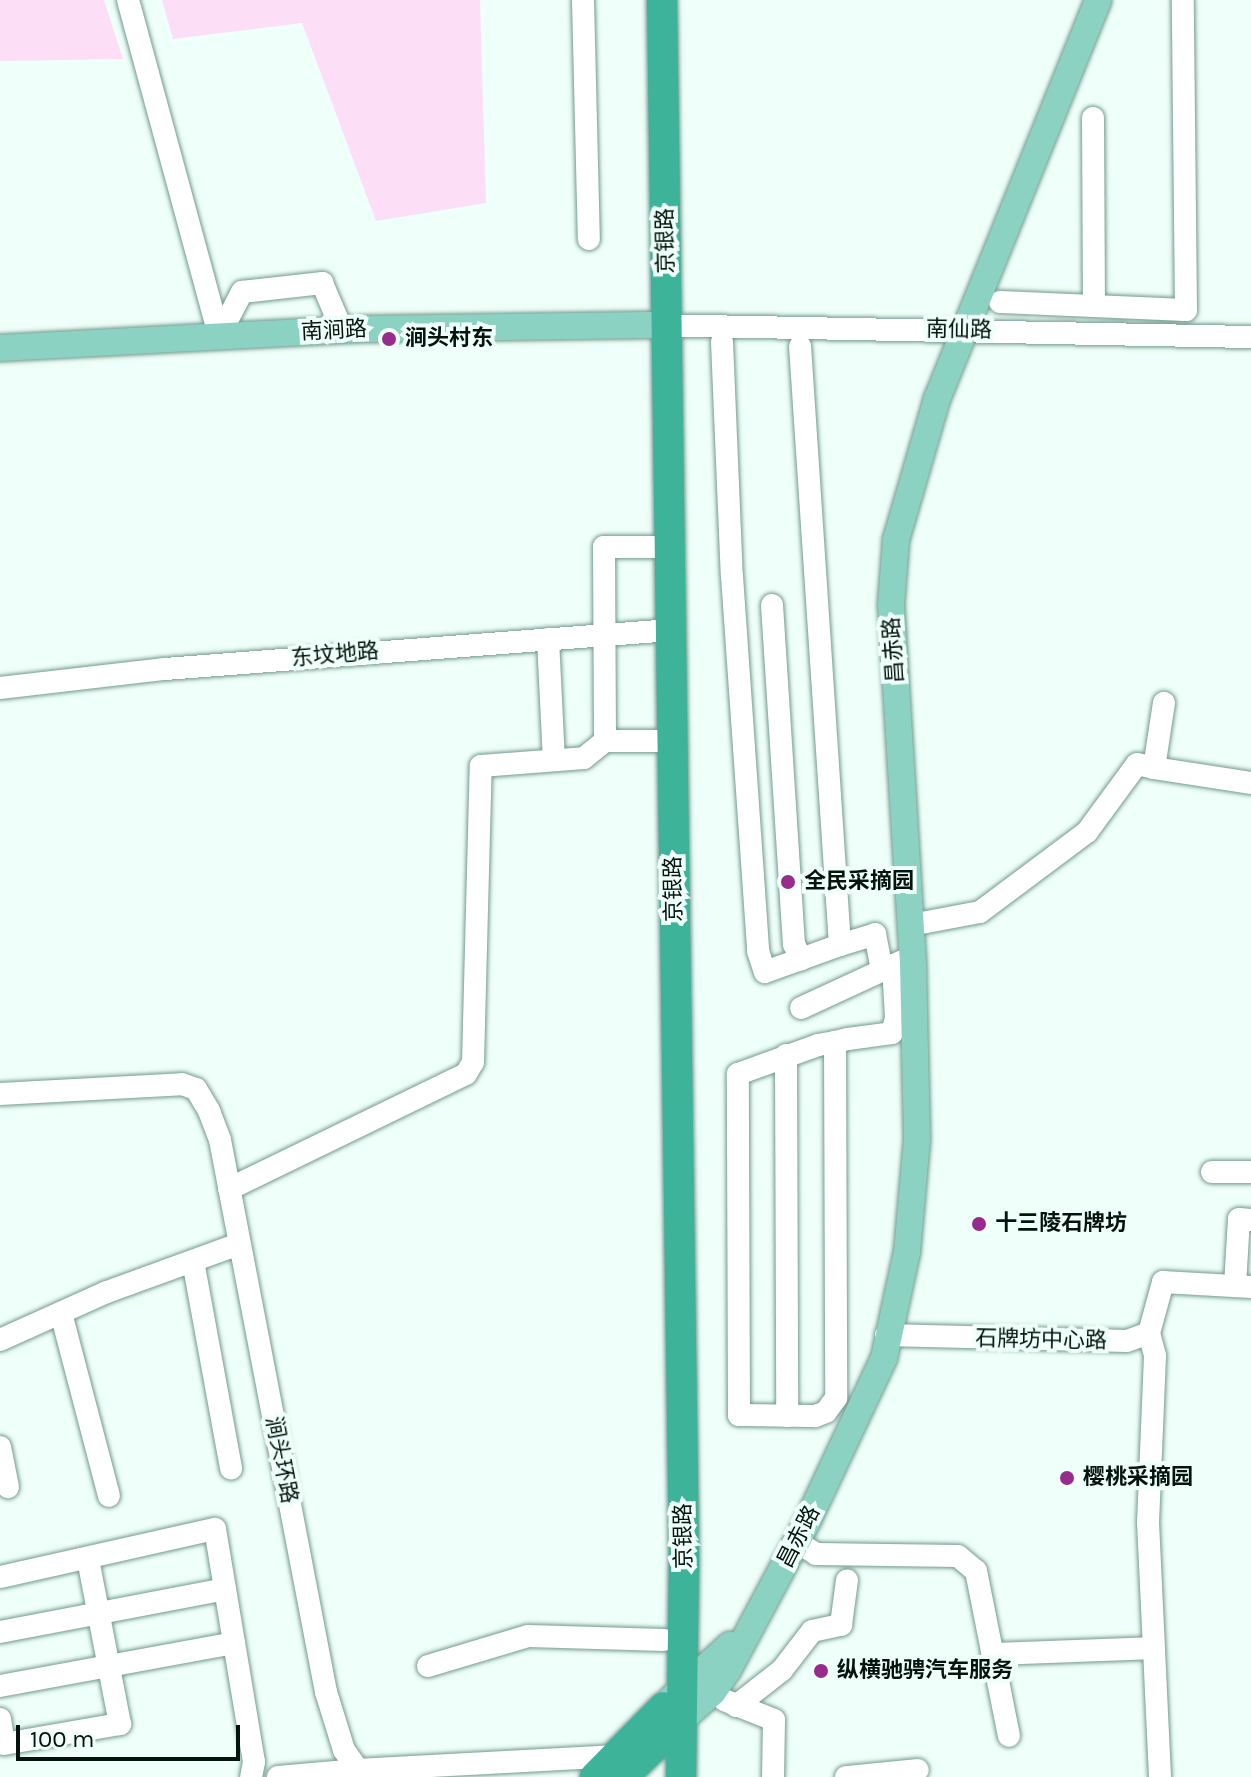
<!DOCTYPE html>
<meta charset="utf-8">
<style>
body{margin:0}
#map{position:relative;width:1251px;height:1777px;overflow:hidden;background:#effffa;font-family:Karla,"Noto Sans SC",sans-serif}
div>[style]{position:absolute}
.green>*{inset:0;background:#fddef7}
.roads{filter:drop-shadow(0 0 2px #739a8f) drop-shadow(0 0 2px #739a8f)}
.minor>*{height:22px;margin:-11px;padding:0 11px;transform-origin:11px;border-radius:11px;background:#fff}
.major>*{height:26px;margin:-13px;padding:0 13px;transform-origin:13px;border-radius:13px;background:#8bd2c2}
.highway>*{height:30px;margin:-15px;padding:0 15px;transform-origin:15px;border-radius:15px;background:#3db49a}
.dots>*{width:22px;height:22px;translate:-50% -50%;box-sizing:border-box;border:4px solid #effffa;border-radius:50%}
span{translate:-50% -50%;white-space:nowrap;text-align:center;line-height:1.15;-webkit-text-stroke:8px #effffa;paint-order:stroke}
.street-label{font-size:22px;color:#05130f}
.poi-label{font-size:22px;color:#05130f;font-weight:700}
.left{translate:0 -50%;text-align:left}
.scale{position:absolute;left:16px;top:1725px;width:224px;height:36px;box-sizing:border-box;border:4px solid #05130f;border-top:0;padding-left:10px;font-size:24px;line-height:28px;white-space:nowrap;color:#05130f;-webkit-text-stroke:6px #effffa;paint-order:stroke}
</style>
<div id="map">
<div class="green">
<div style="clip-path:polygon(0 0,104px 0,123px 59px,0 61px)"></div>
<div style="clip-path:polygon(162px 0,480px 0,486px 203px,376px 221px,302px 23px,173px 39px)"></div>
</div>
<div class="roads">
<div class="minor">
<div style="left:128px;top:0;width:348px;rotate:74.8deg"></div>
<div style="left:583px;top:0;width:239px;rotate:88.6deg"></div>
<div style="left:1093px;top:118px;width:188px;rotate:89.7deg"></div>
<div style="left:1000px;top:302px;width:186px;rotate:2.5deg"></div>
<div style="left:1186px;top:310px;width:310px;rotate:-90.6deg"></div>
<div style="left:652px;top:325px;width:599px;rotate:1.15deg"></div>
<div style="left:219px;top:336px;width:50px;rotate:-62.4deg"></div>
<div style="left:242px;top:292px;width:81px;rotate:-6.4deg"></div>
<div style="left:322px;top:283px;width:51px;rotate:66.9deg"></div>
<div style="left:722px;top:342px;width:234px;rotate:87.6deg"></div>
<div style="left:732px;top:576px;width:376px;rotate:86deg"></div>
<div style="left:758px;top:951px;width:22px;rotate:72deg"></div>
<div style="left:765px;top:972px;width:80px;rotate:-19.8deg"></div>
<div style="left:840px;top:945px;width:600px;rotate:-93.82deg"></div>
<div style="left:655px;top:547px;width:51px;rotate:180deg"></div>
<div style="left:604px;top:547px;width:194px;rotate:89.7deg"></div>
<div style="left:605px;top:741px;width:54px"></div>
<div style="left:772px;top:605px;width:340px;rotate:86.3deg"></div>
<div style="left:794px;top:944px;width:17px;rotate:65deg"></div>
<div style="left:548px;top:639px;width:121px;rotate:87.2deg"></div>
<div style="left:0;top:688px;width:166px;rotate:-6.6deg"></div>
<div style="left:165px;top:669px;width:508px;rotate:-4.41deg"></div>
<div style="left:1154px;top:768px;width:98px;rotate:8.8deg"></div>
<div style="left:911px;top:925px;width:70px;rotate:-10.7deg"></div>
<div style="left:980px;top:912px;width:134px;rotate:-36.8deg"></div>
<div style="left:1087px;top:832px;width:84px;rotate:-53.7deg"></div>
<div style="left:1137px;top:764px;width:17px;rotate:13deg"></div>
<div style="left:1154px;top:768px;width:66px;rotate:-81.3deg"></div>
<div style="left:840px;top:945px;width:37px;rotate:-17deg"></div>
<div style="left:875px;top:934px;width:37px;rotate:79deg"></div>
<div style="left:801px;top:1008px;width:115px;rotate:-24.8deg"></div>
<div style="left:835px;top:1042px;width:356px;rotate:89.8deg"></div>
<div style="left:836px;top:1398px;width:17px;rotate:126deg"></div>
<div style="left:826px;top:1412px;width:12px;rotate:160deg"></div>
<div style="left:815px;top:1416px;width:76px;rotate:-179.2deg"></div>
<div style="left:739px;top:1415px;width:341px;rotate:-90.2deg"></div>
<div style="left:738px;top:1074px;width:85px;rotate:-19.9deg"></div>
<div style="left:818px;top:1045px;width:17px;rotate:-10deg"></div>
<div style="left:835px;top:1042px;width:13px;rotate:-13deg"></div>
<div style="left:848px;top:1039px;width:44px;rotate:-7.8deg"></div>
<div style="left:892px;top:1033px;width:16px;rotate:-75deg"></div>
<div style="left:896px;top:1018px;width:53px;rotate:-93.2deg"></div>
<div style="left:786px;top:1055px;width:361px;rotate:89.8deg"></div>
<div style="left:0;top:1094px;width:182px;rotate:-3.1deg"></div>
<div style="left:182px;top:1084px;width:15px;rotate:20deg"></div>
<div style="left:196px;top:1089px;width:26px;rotate:59deg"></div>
<div style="left:209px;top:1111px;width:31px;rotate:69deg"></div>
<div style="left:220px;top:1140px;width:562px;rotate:79.13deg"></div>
<div style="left:326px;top:1692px;width:61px;rotate:72.8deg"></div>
<div style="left:344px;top:1750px;width:24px;rotate:55deg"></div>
<div style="left:358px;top:1770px;width:258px;rotate:-3.1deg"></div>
<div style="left:1212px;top:1172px;width:39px"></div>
<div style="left:229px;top:1189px;width:263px;rotate:-25.9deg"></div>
<div style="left:466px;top:1074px;width:14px;rotate:-60deg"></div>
<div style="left:473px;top:1062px;width:296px;rotate:-88.5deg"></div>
<div style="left:481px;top:766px;width:103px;rotate:-4.4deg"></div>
<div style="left:584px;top:758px;width:27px;rotate:-39deg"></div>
<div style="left:193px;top:1261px;width:211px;rotate:79.6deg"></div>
<div style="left:1235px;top:1286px;width:67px;rotate:-86.6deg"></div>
<div style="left:1239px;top:1219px;width:12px;rotate:5deg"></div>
<div style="left:61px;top:1313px;width:189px;rotate:75.3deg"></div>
<div style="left:1149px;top:1333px;width:24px;rotate:75deg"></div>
<div style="left:1155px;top:1356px;width:166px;rotate:92.4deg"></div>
<div style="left:1148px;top:1522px;width:255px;rotate:87.3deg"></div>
<div style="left:886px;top:1335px;width:241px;rotate:1.4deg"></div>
<div style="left:1127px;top:1341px;width:23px;rotate:-20deg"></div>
<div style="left:1149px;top:1333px;width:53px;rotate:-74.6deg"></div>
<div style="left:1163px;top:1282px;width:88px;rotate:3.3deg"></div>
<div style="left:0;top:1340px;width:117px;rotate:-24.2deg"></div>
<div style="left:107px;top:1292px;width:140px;rotate:-20deg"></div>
<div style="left:0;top:1447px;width:41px;rotate:78.7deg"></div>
<div style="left:797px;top:1542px;width:22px;rotate:32deg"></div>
<div style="left:816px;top:1554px;width:142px;rotate:0.8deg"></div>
<div style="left:958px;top:1556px;width:23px;rotate:40deg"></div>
<div style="left:976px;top:1571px;width:168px;rotate:78.7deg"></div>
<div style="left:0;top:1577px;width:220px;rotate:-12.6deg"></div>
<div style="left:215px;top:1529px;width:236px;rotate:80.5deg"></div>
<div style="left:254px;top:1762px;width:15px;rotate:101deg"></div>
<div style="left:0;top:1632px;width:229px;rotate:-10.8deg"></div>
<div style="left:992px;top:1654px;width:160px;rotate:-2.1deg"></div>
<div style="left:428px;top:1666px;width:104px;rotate:-16.7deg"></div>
<div style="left:528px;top:1636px;width:136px;rotate:1.7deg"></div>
<div style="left:0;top:1686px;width:238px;rotate:-10.4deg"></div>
<div style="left:724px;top:1700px;width:54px;rotate:21.8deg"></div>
<div style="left:774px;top:1720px;width:57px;rotate:91deg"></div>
<div style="left:736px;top:1706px;width:58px;rotate:-38deg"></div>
<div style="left:782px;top:1670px;width:49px;rotate:-52.4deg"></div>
<div style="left:812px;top:1631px;width:30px;rotate:-12deg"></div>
<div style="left:841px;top:1625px;width:45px;rotate:-82.4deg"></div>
<div style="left:0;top:1719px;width:25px;rotate:81deg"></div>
<div style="left:4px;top:1744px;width:118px;rotate:-9.8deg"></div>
<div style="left:120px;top:1724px;width:167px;rotate:-101deg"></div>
<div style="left:278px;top:1777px;width:80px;rotate:-5deg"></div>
<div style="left:846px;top:1777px;width:72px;rotate:-5.6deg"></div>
</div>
<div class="major">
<div style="left:0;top:348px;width:361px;rotate:-3deg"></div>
<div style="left:361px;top:329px;width:290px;rotate:-0.8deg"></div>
<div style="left:671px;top:1699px;width:80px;rotate:-42.5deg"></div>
<div style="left:670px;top:1730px;width:57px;rotate:-41.5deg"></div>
<div style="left:713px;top:1692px;width:27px;rotate:-56deg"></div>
<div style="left:728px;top:1670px;width:172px;rotate:-61.9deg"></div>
<div style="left:809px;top:1518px;width:177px;rotate:-64.9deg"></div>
<div style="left:884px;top:1358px;width:108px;rotate:-77.8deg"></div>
<div style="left:907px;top:1252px;width:113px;rotate:-84.9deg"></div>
<div style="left:917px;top:1139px;width:176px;rotate:-91.3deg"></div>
<div style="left:913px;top:963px;width:359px;rotate:-93.5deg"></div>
<div style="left:891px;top:605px;width:65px;rotate:-85.6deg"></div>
<div style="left:896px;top:540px;width:147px;rotate:-73.8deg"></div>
<div style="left:937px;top:399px;width:430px;rotate:-68deg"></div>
</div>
<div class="highway">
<div style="left:662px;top:0;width:1561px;rotate:89.19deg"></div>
<div style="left:684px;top:1561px;width:216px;rotate:90.8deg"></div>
<div style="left:595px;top:1777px;width:98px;rotate:-45.4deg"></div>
<div style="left:623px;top:1777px;width:56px;rotate:-44.3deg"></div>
</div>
</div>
<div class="dots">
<div style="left:389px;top:339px;background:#982c8d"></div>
<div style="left:788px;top:882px;background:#982c8d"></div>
<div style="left:979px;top:1224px;background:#982c8d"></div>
<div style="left:1067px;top:1478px;background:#982c8d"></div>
<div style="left:821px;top:1671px;background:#982c8d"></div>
</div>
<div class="street-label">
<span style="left:666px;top:241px;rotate:-91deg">京银路</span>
<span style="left:959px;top:330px;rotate:1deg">南仙路</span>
<span style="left:334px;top:331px;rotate:-3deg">南涧路</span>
<span style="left:894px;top:650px;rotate:-94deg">昌赤路</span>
<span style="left:335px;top:655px;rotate:-5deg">东坟地路</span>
<span style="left:674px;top:889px;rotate:-91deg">京银路</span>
<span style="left:1041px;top:1340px;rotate:1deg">石牌坊中心路</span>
<span style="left:281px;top:1460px;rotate:79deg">涧头环路</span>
<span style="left:684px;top:1536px;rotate:-91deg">京银路</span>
<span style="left:799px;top:1537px;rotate:-63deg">昌赤路</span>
</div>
<div class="poi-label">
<span class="left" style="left:405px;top:339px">涧头村东</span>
<span class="left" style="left:804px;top:882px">全民采摘园</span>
<span class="left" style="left:995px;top:1224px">十三陵石牌坊</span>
<span class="left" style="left:1083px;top:1478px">樱桃采摘园</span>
<span class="left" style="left:837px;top:1671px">纵横驰骋汽车服务</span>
</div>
<div class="scale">100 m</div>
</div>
